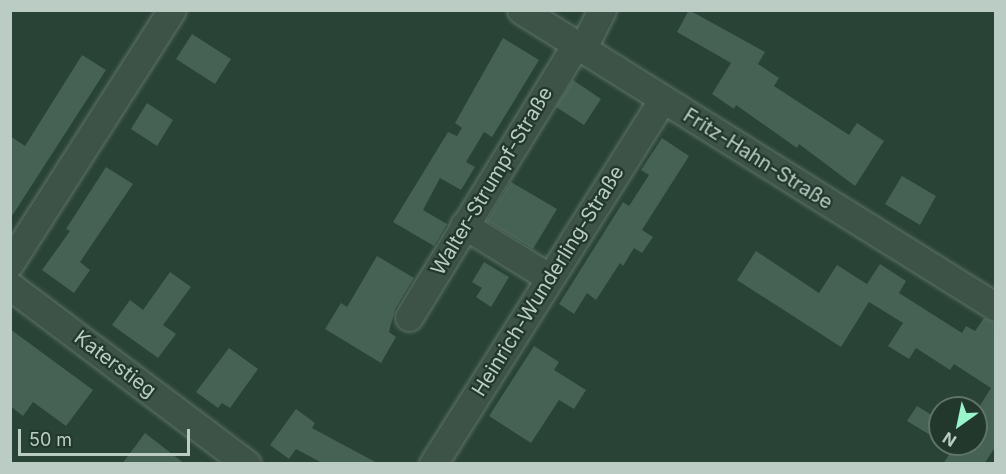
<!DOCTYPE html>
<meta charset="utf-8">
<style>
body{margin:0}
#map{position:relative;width:1006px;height:474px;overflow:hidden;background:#294336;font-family:Inter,sans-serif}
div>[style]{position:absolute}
.building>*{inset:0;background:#456255}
.roads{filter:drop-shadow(0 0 2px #5f7369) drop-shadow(0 0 2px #5f7369)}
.minor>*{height:27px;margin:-13.5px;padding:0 13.5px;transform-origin:13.5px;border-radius:13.5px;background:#3d5348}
span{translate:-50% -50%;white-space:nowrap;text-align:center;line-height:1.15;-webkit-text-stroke:4.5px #22382d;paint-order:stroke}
.street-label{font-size:20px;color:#bbccc4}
.frame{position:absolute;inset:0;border:12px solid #bbccc4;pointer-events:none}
.north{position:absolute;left:928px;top:396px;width:60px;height:60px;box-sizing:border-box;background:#22382d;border:2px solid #5f7369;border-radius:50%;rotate:213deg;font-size:16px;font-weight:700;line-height:24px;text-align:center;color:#bbccc4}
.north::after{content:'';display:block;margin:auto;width:21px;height:27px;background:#98f4ca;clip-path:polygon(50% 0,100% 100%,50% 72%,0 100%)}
.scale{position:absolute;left:18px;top:429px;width:172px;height:27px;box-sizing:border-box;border:3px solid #bbccc4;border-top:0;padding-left:8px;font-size:18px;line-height:21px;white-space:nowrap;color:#bbccc4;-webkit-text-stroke:4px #22382d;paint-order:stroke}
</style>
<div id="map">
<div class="building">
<div style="clip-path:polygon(689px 10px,765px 52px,758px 64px,779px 78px,774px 86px,849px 135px,857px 123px,884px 141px,855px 186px,799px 144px,797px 148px,736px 105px,734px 109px,712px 94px,731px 63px,677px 32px)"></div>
<div style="clip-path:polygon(192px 34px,231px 59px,215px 84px,176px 59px)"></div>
<div style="clip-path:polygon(503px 38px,539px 60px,492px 137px,484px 132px,466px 162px,475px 167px,461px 190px,440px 178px,423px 210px,447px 224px,434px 246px,393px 222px,448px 132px,457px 136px,462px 128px,455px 123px)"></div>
<div style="clip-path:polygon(82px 55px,106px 70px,10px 219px,10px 136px,25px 146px)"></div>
<div style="clip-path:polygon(573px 80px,601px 99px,584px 125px,556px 107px)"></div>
<div style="clip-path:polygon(147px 103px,173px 120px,157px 146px,131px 129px)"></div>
<div style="clip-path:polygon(662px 138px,689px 156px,642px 230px,653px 237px,642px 253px,634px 248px,623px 266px,620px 263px,596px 300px,587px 293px,574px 314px,559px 304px,623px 202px,629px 206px,649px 175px,641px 170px)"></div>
<div style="clip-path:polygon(106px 167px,133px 184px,80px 262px,90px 270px,74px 293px,42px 270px,70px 231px,66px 229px)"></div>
<div style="clip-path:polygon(902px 176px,936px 196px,920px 225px,885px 204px)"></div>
<div style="clip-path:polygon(511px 182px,557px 209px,533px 249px,487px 221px)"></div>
<div style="clip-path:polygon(756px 251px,819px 293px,837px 265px,867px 284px,880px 264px,906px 281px,899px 293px,962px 333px,966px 326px,975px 331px,984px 318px,996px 323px,996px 446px,984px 464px,943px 464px,956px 444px,976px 444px,976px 412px,991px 388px,954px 364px,950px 370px,916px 348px,909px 359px,888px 346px,903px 323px,869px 302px,841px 347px,737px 280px)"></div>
<div style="clip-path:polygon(377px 256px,414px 278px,395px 309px,389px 332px,396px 337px,381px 363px,325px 329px,341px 303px,347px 307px)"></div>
<div style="clip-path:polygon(484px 262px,509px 277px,491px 307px,476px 297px,482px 288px,472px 282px)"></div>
<div style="clip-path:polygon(170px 272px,191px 287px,163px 325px,176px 334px,158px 358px,112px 325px,130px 300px,143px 310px)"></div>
<div style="clip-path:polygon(10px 329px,93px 390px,66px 426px,33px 402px,23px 416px,10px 406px)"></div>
<div style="clip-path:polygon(534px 346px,559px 362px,554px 370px,586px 390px,574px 409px,559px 400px,531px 443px,489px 416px)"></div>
<div style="clip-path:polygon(229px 348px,258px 369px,230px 408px,222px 403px,218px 408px,196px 392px)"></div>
<div style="clip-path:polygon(917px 406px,940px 420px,940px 441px,907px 421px)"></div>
<div style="clip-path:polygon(296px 409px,315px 423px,312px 428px,379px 464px,324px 464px,296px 449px,289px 459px,270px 445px)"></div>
<div style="clip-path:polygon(145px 433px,185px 464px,122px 464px)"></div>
</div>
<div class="roads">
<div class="minor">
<div style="left:521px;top:10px;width:560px;rotate:32.02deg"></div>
<div style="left:582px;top:49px;width:44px;rotate:-62.9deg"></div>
<div style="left:464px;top:225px;width:101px;rotate:31.6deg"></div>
<div style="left:10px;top:263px;width:300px;rotate:-57.4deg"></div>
<div style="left:10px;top:286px;width:296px;rotate:36.9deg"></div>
<div style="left:409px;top:317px;width:320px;rotate:-58.5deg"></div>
<div style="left:433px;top:464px;width:430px;rotate:-57.8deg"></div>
</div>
</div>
<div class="street-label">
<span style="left:758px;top:159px;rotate:32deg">Fritz-Hahn-Straße</span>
<span style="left:492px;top:181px;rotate:-59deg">Walter-Strumpf-Straße</span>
<span style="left:548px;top:281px;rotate:-58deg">Heinrich-Wunderling-Straße</span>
<span style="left:115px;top:364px;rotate:37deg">Katerstieg</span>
</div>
<div class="frame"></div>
<div class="north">N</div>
<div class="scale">50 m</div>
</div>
